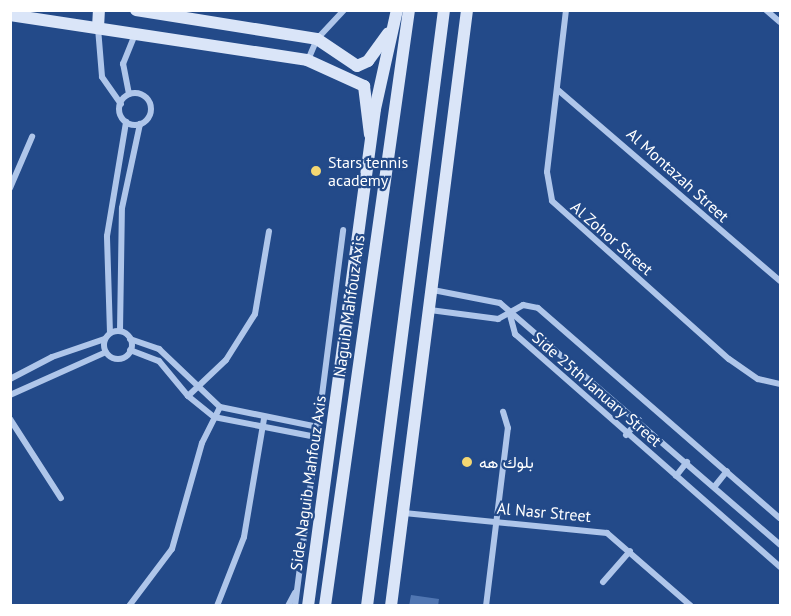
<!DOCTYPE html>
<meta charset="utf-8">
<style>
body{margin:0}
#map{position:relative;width:791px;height:616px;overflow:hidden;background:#234a89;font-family:"PT Sans",Vazirmatn,sans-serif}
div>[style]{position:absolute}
.building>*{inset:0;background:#5076b2}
.street>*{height:6px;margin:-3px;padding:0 3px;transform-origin:3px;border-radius:3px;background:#afc6ea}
.street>.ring{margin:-3px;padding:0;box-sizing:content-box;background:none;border:6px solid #afc6ea;border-radius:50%}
.secondary>*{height:12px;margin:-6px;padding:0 6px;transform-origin:6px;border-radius:6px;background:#dae5f8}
.dots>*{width:16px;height:16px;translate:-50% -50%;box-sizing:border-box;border:3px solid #234a89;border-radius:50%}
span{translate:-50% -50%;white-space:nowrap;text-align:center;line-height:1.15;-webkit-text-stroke:4.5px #234a89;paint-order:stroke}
.poi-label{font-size:16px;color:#fff}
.left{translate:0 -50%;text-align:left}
.street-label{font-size:16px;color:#fff}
.frame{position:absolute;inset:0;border:12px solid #fff;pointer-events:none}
</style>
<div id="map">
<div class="building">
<div style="clip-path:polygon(411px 595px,439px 599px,438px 606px,409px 606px)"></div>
</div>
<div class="street">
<div style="left:566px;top:10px;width:163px;rotate:96.7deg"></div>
<div style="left:547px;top:172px;width:29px;rotate:80deg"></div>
<div style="left:552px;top:201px;width:237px;rotate:41.8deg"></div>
<div style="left:729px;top:359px;width:35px;rotate:35deg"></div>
<div style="left:758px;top:379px;width:23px;rotate:13deg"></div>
<div style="left:766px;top:10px;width:18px;rotate:41deg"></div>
<div style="left:98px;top:28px;width:49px;rotate:85.3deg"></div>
<div style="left:102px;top:77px;width:33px;rotate:55deg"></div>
<div style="left:308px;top:60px;width:23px;rotate:-67deg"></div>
<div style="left:317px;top:39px;width:40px;rotate:-47deg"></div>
<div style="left:558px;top:90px;width:293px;rotate:40.7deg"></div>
<div class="ring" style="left:119px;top:93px;width:26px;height:26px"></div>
<div style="left:129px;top:94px;width:31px;rotate:-101deg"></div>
<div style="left:123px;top:64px;width:32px;rotate:-68deg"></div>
<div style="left:10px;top:188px;width:56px;rotate:-66.7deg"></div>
<div style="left:433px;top:290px;width:68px;rotate:11deg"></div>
<div style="left:500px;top:303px;width:370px;rotate:40.8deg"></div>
<div style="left:430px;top:310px;width:69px;rotate:7.5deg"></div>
<div style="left:498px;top:319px;width:29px;rotate:-29deg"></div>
<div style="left:523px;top:305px;width:15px;rotate:11deg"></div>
<div style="left:538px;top:308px;width:320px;rotate:41deg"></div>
<div style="left:510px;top:315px;width:20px;rotate:75deg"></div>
<div style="left:515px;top:334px;width:353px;rotate:41.3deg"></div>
<div style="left:120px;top:331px;width:123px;rotate:-89.1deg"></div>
<div style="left:122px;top:208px;width:86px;rotate:-77.9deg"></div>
<div class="ring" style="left:104px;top:331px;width:22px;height:22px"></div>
<div style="left:110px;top:333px;width:97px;rotate:-91.8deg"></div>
<div style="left:107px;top:236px;width:116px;rotate:-80.5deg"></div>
<div style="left:130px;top:339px;width:31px;rotate:19deg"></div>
<div style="left:159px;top:349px;width:84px;rotate:43.6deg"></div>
<div style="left:220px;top:407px;width:100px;rotate:11.5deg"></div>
<div style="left:130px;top:350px;width:31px;rotate:21deg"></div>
<div style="left:159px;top:361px;width:45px;rotate:50.4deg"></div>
<div style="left:188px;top:396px;width:33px;rotate:39deg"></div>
<div style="left:214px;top:417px;width:104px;rotate:11.1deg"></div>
<div style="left:10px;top:379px;width:47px;rotate:-27.6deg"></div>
<div style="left:52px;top:357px;width:56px;rotate:-18.8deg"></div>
<div style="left:10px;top:395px;width:105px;rotate:-24.1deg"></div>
<div style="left:188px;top:396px;width:52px;rotate:-43.5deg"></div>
<div style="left:226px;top:360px;width:54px;rotate:-57.8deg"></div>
<div style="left:255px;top:314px;width:84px;rotate:-80.4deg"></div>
<div style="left:10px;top:419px;width:94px;rotate:57.2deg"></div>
<div style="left:626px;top:435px;width:20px;rotate:-49deg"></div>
<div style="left:676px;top:476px;width:18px;rotate:-52deg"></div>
<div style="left:715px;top:486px;width:19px;rotate:-51deg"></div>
<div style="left:404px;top:513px;width:204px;rotate:5.6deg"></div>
<div style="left:607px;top:533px;width:111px;rotate:41deg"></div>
<div style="left:603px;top:582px;width:41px;rotate:-48.9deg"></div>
<div style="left:129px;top:606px;width:71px;rotate:-53deg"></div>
<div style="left:172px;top:549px;width:110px;rotate:-74.2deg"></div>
<div style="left:202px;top:443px;width:40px;rotate:-63.4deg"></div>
<div style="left:217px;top:606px;width:74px;rotate:-68.6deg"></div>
<div style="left:244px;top:537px;width:120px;rotate:-80.4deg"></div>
<div style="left:288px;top:606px;width:15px;rotate:-62deg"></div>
<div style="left:295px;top:606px;width:379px;rotate:-82.7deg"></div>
<div style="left:486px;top:606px;width:179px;rotate:-83deg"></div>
<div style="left:508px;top:428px;width:17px;rotate:-107deg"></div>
</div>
<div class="secondary">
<div style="left:136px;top:10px;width:183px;rotate:9.1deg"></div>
<div style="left:317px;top:39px;width:48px;rotate:34deg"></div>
<div style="left:357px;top:66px;width:12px;rotate:-24deg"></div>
<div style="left:368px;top:61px;width:34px;rotate:-54deg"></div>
<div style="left:10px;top:15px;width:300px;rotate:8.6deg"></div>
<div style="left:307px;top:60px;width:63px;rotate:24.5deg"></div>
<div style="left:364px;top:86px;width:49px;rotate:83deg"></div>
<div style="left:98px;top:28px;width:18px;rotate:-87deg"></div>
<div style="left:308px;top:606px;width:501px;rotate:-82.32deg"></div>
<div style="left:375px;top:109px;width:101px;rotate:-77.5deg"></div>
<div style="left:325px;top:606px;width:602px;rotate:-81.98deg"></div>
<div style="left:367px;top:606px;width:601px;rotate:-82.64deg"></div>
<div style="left:391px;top:606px;width:601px;rotate:-82.73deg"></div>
</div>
<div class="dots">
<div style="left:316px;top:171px;background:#f4d772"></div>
<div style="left:467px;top:462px;background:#f4d772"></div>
</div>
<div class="poi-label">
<span class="left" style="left:328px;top:171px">Stars tennis<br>academy</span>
<span class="left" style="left:479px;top:462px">بلوك هه</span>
</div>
<div class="street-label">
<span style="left:678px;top:175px;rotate:42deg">Al Montazah Street</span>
<span style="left:612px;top:238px;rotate:41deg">Al Zohor Street</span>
<span style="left:349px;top:306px;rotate:-82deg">Naguib Mahfouz Axis</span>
<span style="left:597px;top:389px;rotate:41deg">Side 25th January Street</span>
<span style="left:308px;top:483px;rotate:-82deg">Side Naguib Mahfouz Axis</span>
<span style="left:544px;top:512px;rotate:5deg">Al Nasr Street</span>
</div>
<div class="frame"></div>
</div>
